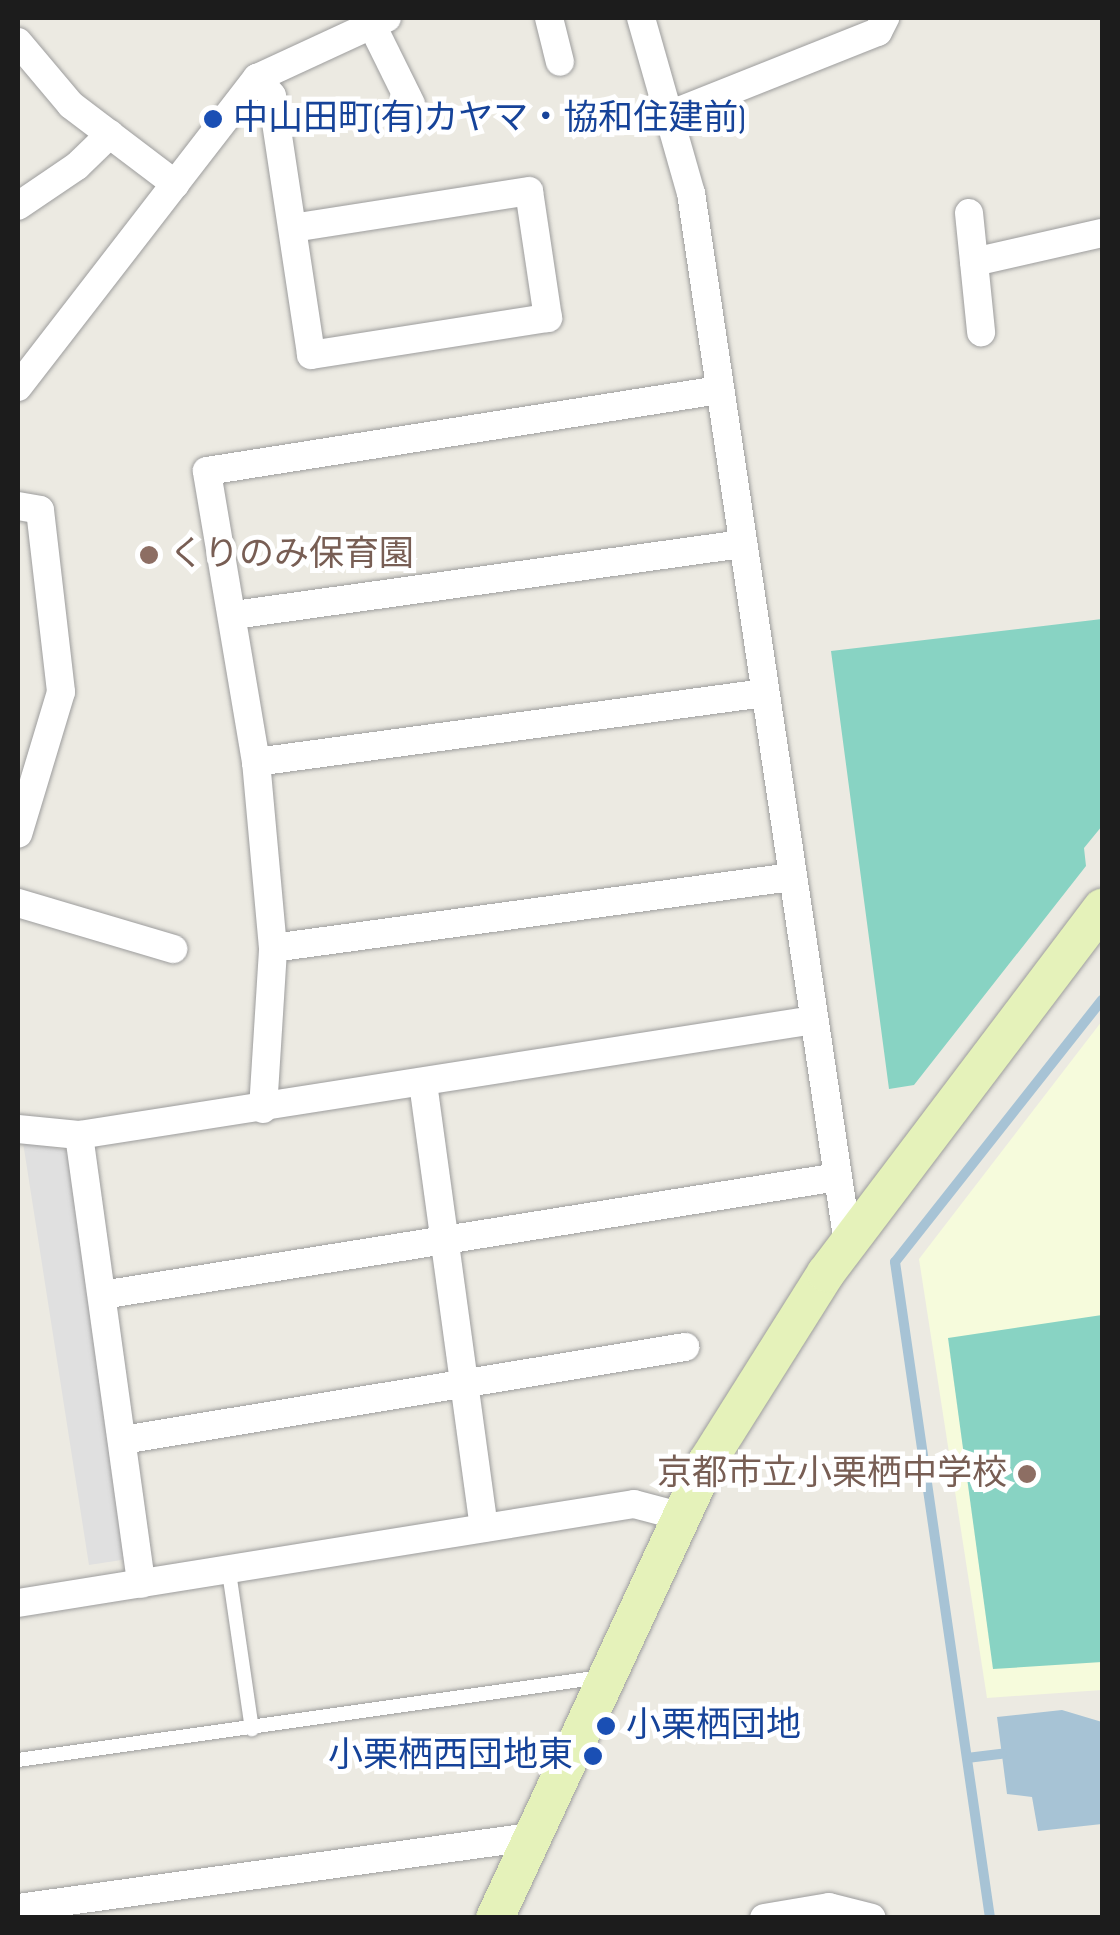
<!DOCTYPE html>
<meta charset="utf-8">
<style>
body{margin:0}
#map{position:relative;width:1120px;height:1935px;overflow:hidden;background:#eceae2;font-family:"Sofia Sans Condensed","Noto Sans JP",sans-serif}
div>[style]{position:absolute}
.education>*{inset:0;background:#f6fbdc}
.pitch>*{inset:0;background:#88d3c3}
.parking>*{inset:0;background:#e0e0e0}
.water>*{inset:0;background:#a7c3d5}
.stream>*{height:10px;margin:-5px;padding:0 5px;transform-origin:5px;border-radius:5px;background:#a7c3d5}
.roads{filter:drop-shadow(0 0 2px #9d9d9d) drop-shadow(0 0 2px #9d9d9d)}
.lane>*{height:14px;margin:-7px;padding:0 7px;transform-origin:7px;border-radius:7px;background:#fff}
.street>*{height:28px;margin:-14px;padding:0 14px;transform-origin:14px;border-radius:14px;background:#fff}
.secondary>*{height:38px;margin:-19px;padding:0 19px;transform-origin:19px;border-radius:19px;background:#e5f2ba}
.dots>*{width:28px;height:28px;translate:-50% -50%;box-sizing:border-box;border:5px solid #fff;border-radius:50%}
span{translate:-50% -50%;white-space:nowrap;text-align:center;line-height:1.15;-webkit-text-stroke:10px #fff;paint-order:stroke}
.transit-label{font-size:35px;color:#164399}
.left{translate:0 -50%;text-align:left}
.right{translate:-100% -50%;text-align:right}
.education-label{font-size:35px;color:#785e54}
.frame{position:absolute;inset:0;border:20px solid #1c1c1c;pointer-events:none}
</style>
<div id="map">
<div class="education">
<div style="clip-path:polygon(1102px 1021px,1102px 1690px,987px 1698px,919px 1259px)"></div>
</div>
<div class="pitch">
<div style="clip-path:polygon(1102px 619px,1102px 826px,1084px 848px,1086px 866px,914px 1085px,889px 1089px,831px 651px)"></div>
<div style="clip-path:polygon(1102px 1315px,1102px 1662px,993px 1669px,948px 1338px)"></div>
</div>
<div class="parking">
<div style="clip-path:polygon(23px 1142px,70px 1151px,128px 1559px,89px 1565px)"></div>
</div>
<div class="water">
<div style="clip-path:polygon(1062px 1710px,1102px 1722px,1102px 1824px,1038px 1831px,1032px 1797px,1007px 1794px,997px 1717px)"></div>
</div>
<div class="stream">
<div style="left:967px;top:1758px;width:35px;rotate:-7deg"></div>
<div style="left:990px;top:1918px;width:663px;rotate:-98.24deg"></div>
<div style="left:895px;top:1262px;width:334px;rotate:-51.7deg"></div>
</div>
<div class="roads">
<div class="lane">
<div style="left:229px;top:1572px;width:159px;rotate:81.7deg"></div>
<div style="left:18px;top:1760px;width:589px;rotate:-8.1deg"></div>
</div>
<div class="street">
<div style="left:549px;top:18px;width:45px;rotate:76deg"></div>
<div style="left:641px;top:18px;width:182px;rotate:74.1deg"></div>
<div style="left:691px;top:193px;width:1062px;rotate:81.5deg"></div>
<div style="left:372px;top:25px;width:88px;rotate:63.7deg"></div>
<div style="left:18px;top:42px;width:82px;rotate:49.9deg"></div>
<div style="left:71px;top:105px;width:131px;rotate:37.2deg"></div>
<div style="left:257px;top:78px;width:23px;rotate:50deg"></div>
<div style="left:272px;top:96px;width:262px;rotate:81.4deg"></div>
<div style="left:311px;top:355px;width:240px;rotate:-8.9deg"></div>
<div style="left:548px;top:318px;width:128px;rotate:-98.5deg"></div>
<div style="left:529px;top:191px;width:239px;rotate:171.1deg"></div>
<div style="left:669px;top:115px;width:225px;rotate:-21.7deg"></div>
<div style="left:878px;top:32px;width:16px;rotate:-63deg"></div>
<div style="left:18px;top:206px;width:71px;rotate:-34.1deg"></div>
<div style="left:77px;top:166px;width:46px;rotate:-44.1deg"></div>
<div style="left:969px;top:213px;width:120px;rotate:84.2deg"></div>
<div style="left:974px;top:262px;width:131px;rotate:-12.8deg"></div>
<div style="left:18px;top:387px;width:391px;rotate:-52.3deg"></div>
<div style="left:257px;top:78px;width:143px;rotate:-24.8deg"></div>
<div style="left:18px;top:506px;width:22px;rotate:10deg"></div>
<div style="left:40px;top:510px;width:183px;rotate:83.4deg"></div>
<div style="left:61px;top:692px;width:148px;rotate:106.8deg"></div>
<div style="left:234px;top:615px;width:513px;rotate:-7.96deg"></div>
<div style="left:256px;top:762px;width:513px;rotate:-7.73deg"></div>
<div style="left:18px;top:903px;width:162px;rotate:16.5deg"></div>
<div style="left:273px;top:948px;width:523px;rotate:-7.8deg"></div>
<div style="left:423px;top:1083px;width:449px;rotate:82.2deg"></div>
<div style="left:263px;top:1109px;width:161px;rotate:-86.4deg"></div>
<div style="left:273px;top:948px;width:187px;rotate:-95.2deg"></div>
<div style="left:256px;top:762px;width:295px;rotate:-99.6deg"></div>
<div style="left:207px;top:471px;width:518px;rotate:-8.99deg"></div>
<div style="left:18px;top:1129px;width:61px;rotate:5.6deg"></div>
<div style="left:79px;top:1135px;width:743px;rotate:-8.9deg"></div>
<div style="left:79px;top:1135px;width:453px;rotate:82.1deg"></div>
<div style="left:102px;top:1295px;width:745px;rotate:-9.11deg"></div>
<div style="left:123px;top:1440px;width:570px;rotate:-9.4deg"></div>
<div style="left:18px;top:1603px;width:624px;rotate:-9.13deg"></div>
<div style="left:634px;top:1504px;width:47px;rotate:14.9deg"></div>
<div style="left:18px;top:1908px;width:517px;rotate:-7.89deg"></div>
<div style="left:764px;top:1918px;width:66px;rotate:-9.6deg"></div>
<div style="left:829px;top:1907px;width:44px;rotate:14.3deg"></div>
</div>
<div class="secondary">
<div style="left:495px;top:1918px;width:503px;rotate:-65.07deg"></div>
<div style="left:707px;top:1462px;width:223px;rotate:-57.8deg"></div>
<div style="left:826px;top:1273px;width:458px;rotate:-52.9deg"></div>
</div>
</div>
<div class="dots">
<div style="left:213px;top:119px;background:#1a4fb4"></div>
<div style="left:149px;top:555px;background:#8d6e63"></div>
<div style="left:1027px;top:1474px;background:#8d6e63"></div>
<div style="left:606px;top:1726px;background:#1a4fb4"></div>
<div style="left:593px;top:1756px;background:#1a4fb4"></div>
</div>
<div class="transit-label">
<span class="left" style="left:233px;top:119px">中山田町(有)カヤマ・協和住建前)</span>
<span class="left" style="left:626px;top:1726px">小栗栖団地</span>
<span class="right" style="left:573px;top:1756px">小栗栖西団地東</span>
</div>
<div class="education-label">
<span class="left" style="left:169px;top:555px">くりのみ保育園</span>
<span class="right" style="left:1007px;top:1474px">京都市立小栗栖中学校</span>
</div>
<div class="frame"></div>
</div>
